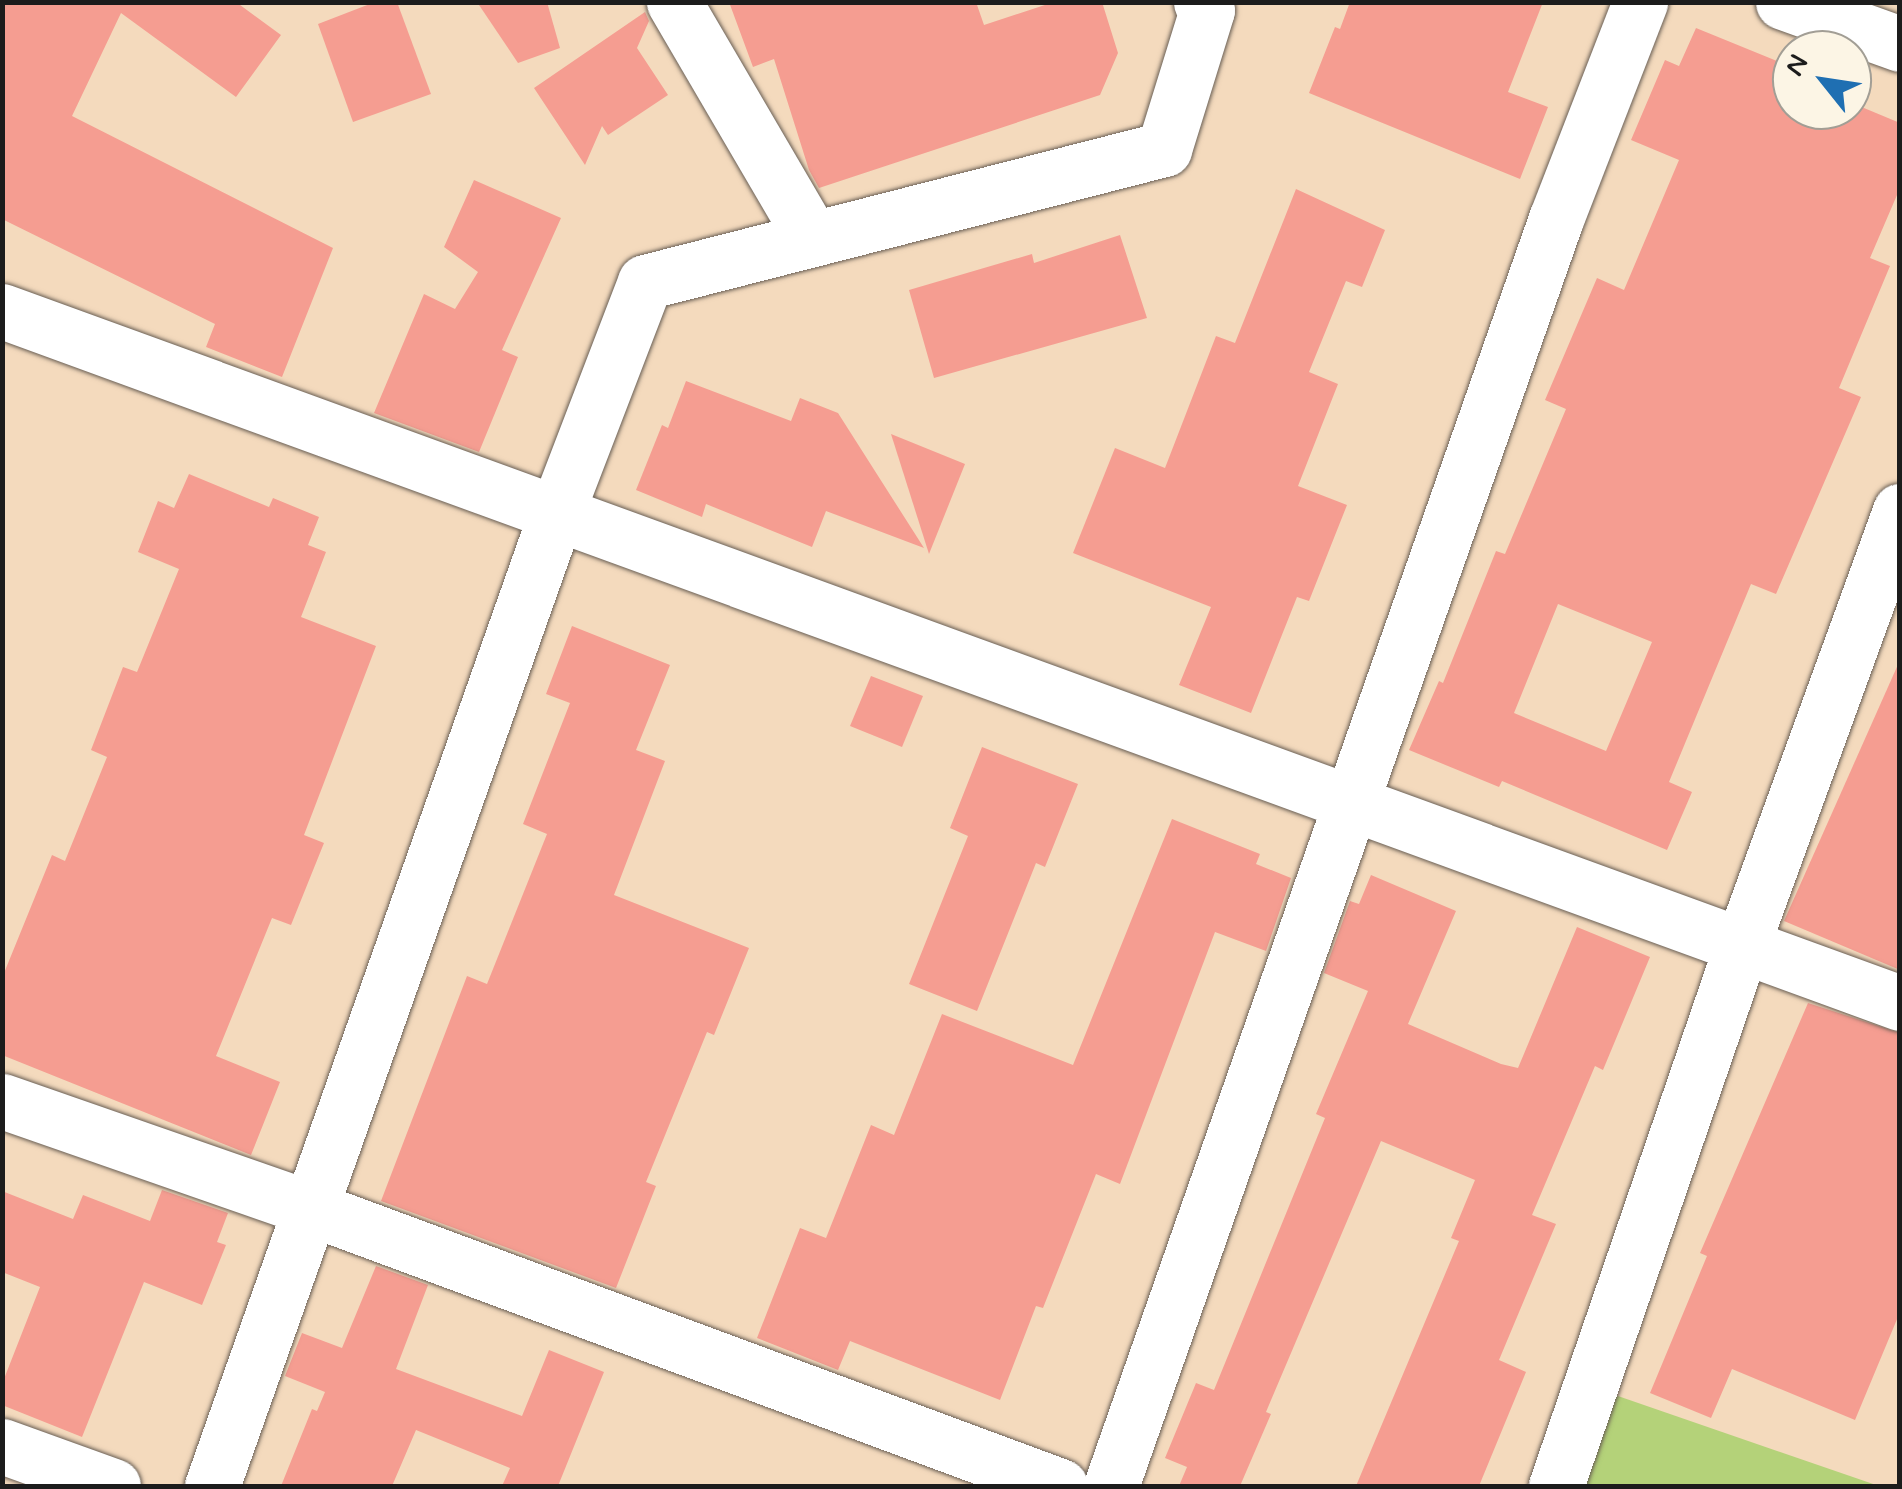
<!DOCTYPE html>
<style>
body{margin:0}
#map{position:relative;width:1902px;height:1489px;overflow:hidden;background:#f4dabd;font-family:Mynerve,sans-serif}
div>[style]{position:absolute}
.green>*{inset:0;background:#b4d279}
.building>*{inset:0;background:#f59d91}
.roads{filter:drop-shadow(0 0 2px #685e54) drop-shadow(0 0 2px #685e54)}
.street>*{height:55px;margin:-27.5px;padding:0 27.5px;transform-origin:27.5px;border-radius:27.5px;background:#fff}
.secondary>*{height:55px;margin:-27.5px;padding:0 27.5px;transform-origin:27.5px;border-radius:27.5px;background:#fff}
span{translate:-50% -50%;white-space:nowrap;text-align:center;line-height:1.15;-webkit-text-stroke:8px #fcf5e5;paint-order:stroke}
.frame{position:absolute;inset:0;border:5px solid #1c1c1c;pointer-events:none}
.north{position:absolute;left:1772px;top:30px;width:100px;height:100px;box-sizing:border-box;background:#fcf5e5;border:2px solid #a29e95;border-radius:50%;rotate:300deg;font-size:28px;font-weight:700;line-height:40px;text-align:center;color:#1c1c1c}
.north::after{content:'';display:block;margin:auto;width:35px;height:45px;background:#1f6fb2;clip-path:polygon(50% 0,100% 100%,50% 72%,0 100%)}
</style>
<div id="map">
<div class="green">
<div style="clip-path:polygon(1615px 1395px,1879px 1486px,1583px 1486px)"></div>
</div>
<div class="building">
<div style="clip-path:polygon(2px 2px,236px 2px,281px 35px,236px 97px,121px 13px,72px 116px,333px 248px,282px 377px,206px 347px,215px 324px,2px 219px)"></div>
<div style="clip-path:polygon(375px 2px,397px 2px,431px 94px,353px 122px,318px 24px)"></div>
<div style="clip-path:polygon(477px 2px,547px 2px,560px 48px,518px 63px)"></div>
<div style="clip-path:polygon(729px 2px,976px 2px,984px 25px,1054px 2px,1102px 2px,1118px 53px,1100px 95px,819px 188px,809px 170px,774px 59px,753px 67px)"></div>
<div style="clip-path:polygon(1350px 2px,1543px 2px,1508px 92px,1548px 107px,1520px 179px,1309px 93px,1335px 27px,1340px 29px)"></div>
<div style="clip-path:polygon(645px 12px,649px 21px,637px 48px,668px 95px,608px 135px,602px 126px,585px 165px,534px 88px)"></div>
<div style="clip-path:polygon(evenodd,1696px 28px,1792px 67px,1792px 110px,1852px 110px,1852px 103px,1900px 123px,1900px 188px,1870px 258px,1890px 266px,1839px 388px,1861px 397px,1776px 594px,1751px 584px,1669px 782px,1692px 792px,1667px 850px,1502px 781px,1499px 787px,1409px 750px,1439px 681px,1443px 683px,1496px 551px,1505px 554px,1566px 409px,1545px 400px,1597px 278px,1624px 290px,1679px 160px,1631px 140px,1665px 60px,1679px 66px,1696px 28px,1558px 604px,1652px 642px,1606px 751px,1514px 713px,1558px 604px)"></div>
<div style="clip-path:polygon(474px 180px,561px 218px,502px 350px,518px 357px,479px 452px,374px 413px,424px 294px,455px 309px,478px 272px,444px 247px)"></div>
<div style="clip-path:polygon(1296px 189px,1385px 230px,1362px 287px,1346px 281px,1309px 372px,1338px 384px,1298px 486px,1347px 505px,1309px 601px,1297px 597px,1251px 713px,1179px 685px,1211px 607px,1073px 553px,1115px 448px,1165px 468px,1216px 336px,1235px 343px)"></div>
<div style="clip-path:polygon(1120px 235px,1147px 318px,934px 378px,909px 290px,1032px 254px,1034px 263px)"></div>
<div style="clip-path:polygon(686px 381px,791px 421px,800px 398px,838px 413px,924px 548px,826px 511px,812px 547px,706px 504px,702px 517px,636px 490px,662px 425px,668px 428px)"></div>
<div style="clip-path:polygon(891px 434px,965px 464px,929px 554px)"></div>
<div style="clip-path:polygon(189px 474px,269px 507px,273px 498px,319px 517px,308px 545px,326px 552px,301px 617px,376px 646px,304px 835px,324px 843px,291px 925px,272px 918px,216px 1056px,280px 1082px,251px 1155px,2px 1055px,2px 978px,52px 855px,65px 861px,107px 757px,91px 750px,123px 667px,137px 672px,179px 569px,138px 552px,158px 501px,174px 508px)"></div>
<div style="clip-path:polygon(572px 626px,670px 665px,636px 750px,665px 761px,614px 895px,749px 948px,714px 1035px,707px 1032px,646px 1182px,656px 1186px,616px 1288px,381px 1201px,467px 976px,487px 984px,547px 834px,523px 824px,570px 703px,546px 694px)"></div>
<div style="clip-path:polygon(1900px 660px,1900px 970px,1784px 921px)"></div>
<div style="clip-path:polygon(871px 676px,923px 696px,902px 747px,850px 726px)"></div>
<div style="clip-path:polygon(982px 747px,1078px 784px,1045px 867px,1036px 863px,977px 1011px,909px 984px,968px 836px,950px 828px)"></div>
<div style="clip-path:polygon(1172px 819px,1260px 854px,1256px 864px,1291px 878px,1266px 951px,1215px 932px,1120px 1184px,1096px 1174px,1043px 1308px,1036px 1306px,1000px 1400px,850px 1341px,838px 1370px,757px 1338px,800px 1228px,826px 1238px,871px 1125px,894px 1135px,942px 1014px,1073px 1065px)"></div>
<div style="clip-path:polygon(1371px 875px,1456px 911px,1408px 1024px,1501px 1064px,1518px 1068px,1577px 927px,1650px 957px,1603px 1070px,1595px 1066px,1532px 1215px,1556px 1224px,1499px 1360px,1526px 1372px,1479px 1486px,1356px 1486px,1459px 1241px,1451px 1238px,1475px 1180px,1381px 1141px,1266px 1412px,1271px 1414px,1240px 1486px,1179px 1486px,1187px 1467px,1165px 1458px,1196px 1383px,1214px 1390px,1325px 1118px,1316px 1114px,1368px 991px,1324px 973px,1350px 901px,1359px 904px)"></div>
<div style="clip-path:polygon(1808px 1003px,1900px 1033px,1900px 1312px,1855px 1420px,1732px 1369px,1711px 1418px,1650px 1393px,1707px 1256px,1700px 1253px)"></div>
<div style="clip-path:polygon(162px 1190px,228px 1213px,217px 1242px,226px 1245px,202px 1305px,144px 1282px,82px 1437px,2px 1405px,2px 1384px,40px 1287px,2px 1272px,2px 1191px,73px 1219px,83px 1195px,150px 1221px)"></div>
<div style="clip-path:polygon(376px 1266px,428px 1285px,396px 1369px,522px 1416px,549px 1350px,604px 1372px,558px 1486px,502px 1486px,510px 1468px,416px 1430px,392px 1486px,281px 1486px,312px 1409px,317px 1411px,325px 1392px,285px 1376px,302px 1333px,342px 1348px)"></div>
</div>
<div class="roads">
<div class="street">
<div style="left:674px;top:2px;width:273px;rotate:59.7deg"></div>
<div style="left:1783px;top:2px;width:124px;rotate:19.7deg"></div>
<div style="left:2px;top:311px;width:2020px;rotate:20.03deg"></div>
<div style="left:556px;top:514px;width:248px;rotate:-69deg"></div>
<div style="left:645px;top:282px;width:536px;rotate:-14.37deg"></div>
<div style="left:1164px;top:149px;width:145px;rotate:-72.8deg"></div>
<div style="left:1207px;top:10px;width:10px;rotate:-127deg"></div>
<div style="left:2px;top:1101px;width:326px;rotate:19.2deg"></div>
<div style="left:310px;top:1208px;width:800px;rotate:20.34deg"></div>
<div style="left:2px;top:1446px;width:118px;rotate:19.8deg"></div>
<div style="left:1111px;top:1486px;width:1343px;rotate:-70.65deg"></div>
<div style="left:1556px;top:219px;width:233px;rotate:-68.8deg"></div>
<div style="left:1556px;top:1486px;width:572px;rotate:-71.03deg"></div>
<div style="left:1742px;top:945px;width:462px;rotate:-70deg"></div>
</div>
<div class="secondary">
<div style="left:212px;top:1486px;width:1031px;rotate:-70.51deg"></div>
</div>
</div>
<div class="frame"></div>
<div class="north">N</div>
</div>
